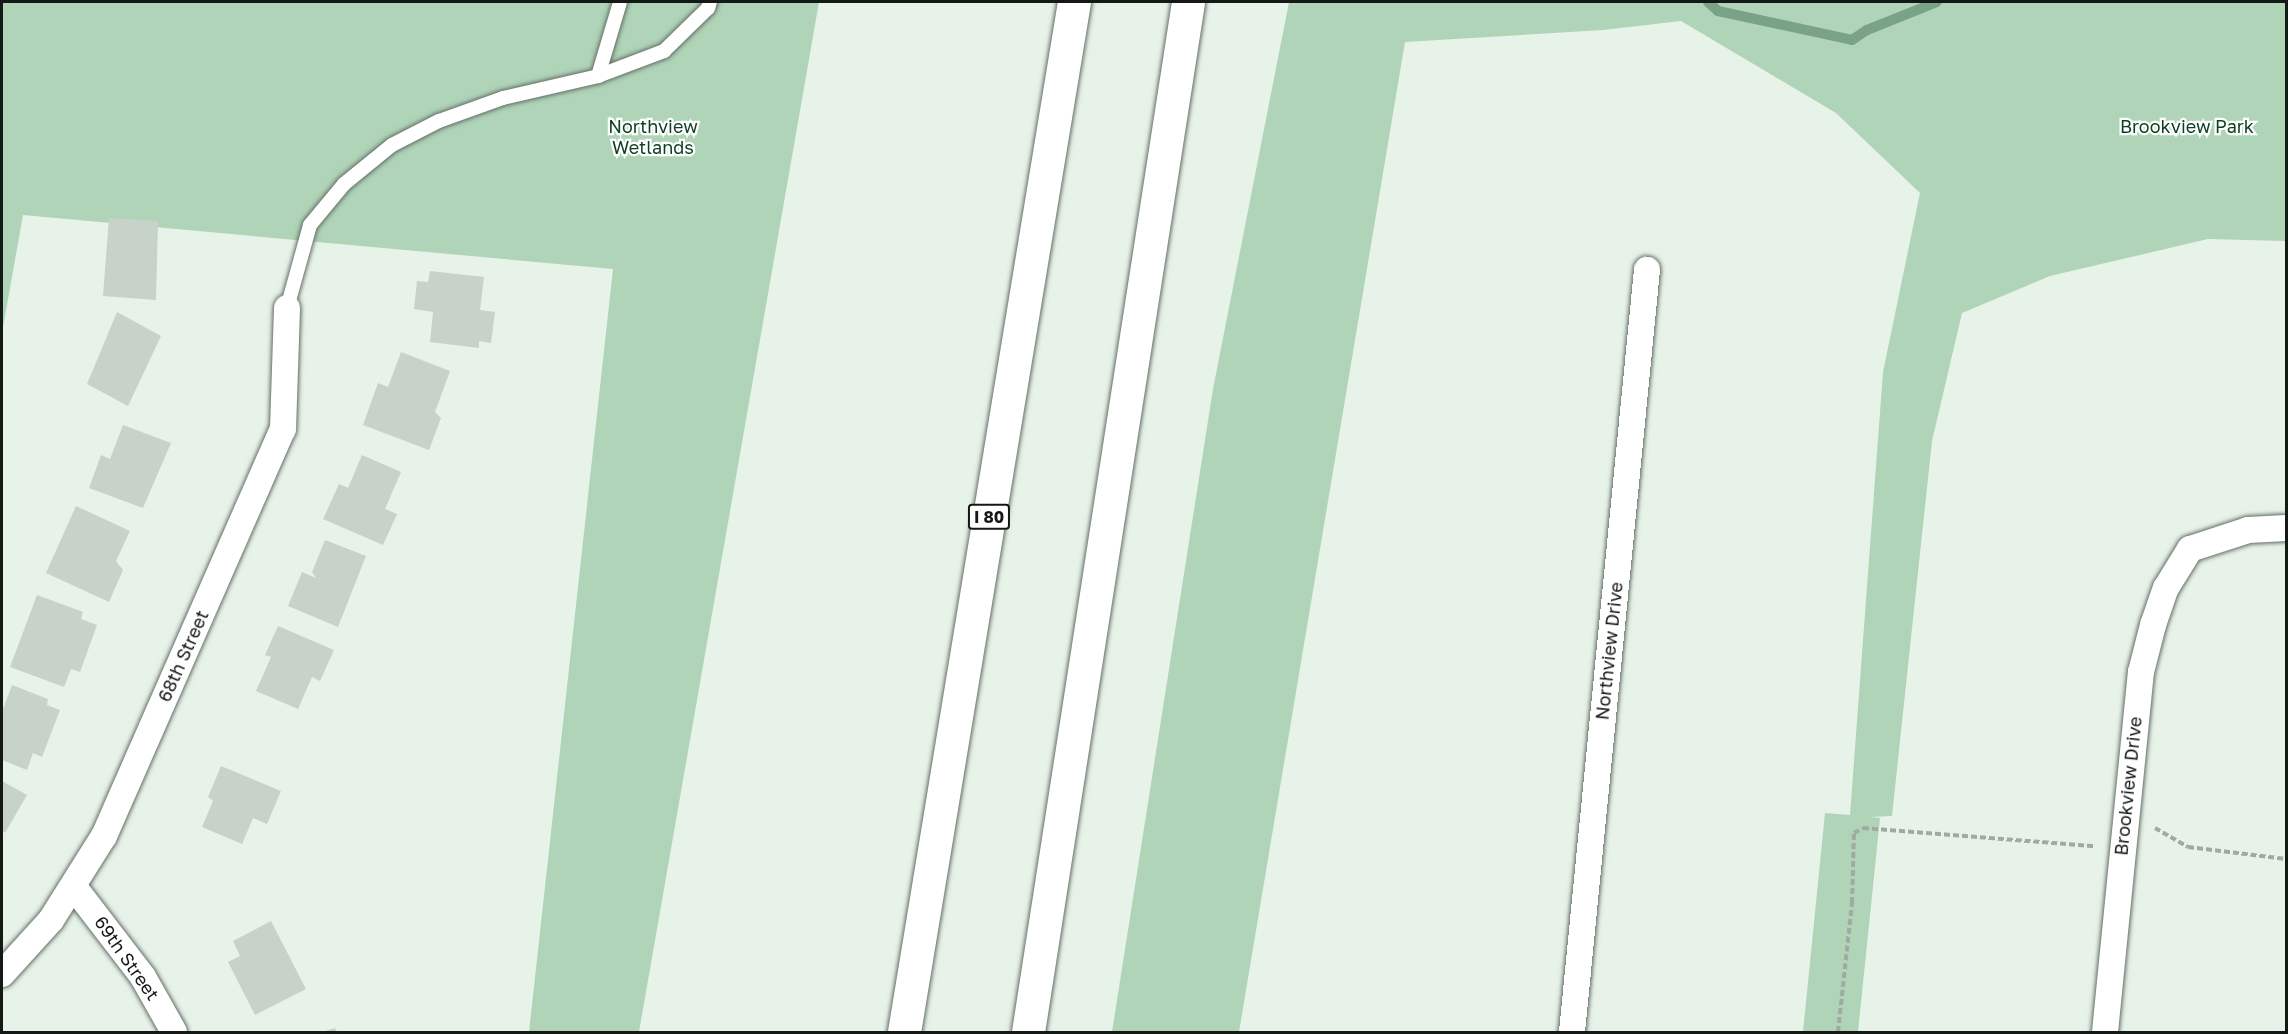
<!DOCTYPE html>
<style>
body{margin:0}
#map{position:relative;width:2288px;height:1034px;overflow:hidden;background:#e7f3e9;font-family:"Golos Text",sans-serif}
div>[style]{position:absolute}
.green>*{inset:0;background:#afd4b8}
.stream>*{height:10px;margin:-5px;padding:0 5px;transform-origin:5px;border-radius:5px;background:#79a384}
.building>*{inset:0;background:#c7d2c9}
.path>*{height:4px;margin-top:-2px;transform-origin:0;background:repeating-linear-gradient(90deg,#a1aaa2 0 6px,transparent 0 9px)}
.roads{filter:drop-shadow(0 0 2px #656f67) drop-shadow(0 0 2px #656f67)}
.lane>*{height:14px;margin:-7px;padding:0 7px;transform-origin:7px;border-radius:7px;background:#fff}
.street>*{height:26px;margin:-13px;padding:0 13px;transform-origin:13px;border-radius:13px;background:#fff}
.highway>*{height:33px;margin:-16.5px;padding:0 16.5px;transform-origin:16.5px;border-radius:16.5px;background:#fff}
span{translate:-50% -50%;white-space:nowrap;text-align:center;line-height:1.15;-webkit-text-stroke:4.5px #fff;paint-order:stroke}
.shield-label span{padding:2px 4px;background:#fff;border:2px solid;border-radius:4px;-webkit-text-stroke-width:0}
.shield-label{font-size:16px;color:#151916;font-weight:700}
.park-label{font-size:18px;color:#0c3f20}
.street-label{font-size:18px;color:#151916}
.frame{position:absolute;inset:0;border:3px solid #151916;pointer-events:none}
</style>
<div id="map">
<div class="green">
<div style="clip-path:polygon(2px 2px,819px 2px,639px 1032px,529px 1032px,613px 269px,23px 215px,2px 333px)"></div>
<div style="clip-path:polygon(1289px 2px,2286px 2px,2286px 241px,2208px 239px,2050px 276px,1962px 313px,1932px 441px,1892px 816px,1870px 817px,1880px 818px,1858px 1032px,1803px 1032px,1825px 813px,1850px 815px,1883px 372px,1920px 193px,1836px 113px,1681px 21px,1603px 30px,1405px 42px,1239px 1032px,1112px 1032px,1213px 389px)"></div>
</div>
<div class="stream">
<div style="left:1708px;top:2px;width:13px;rotate:42deg"></div>
<div style="left:1718px;top:11px;width:137px;rotate:12.2deg"></div>
<div style="left:1852px;top:40px;width:18px;rotate:-34deg"></div>
<div style="left:1867px;top:30px;width:75px;rotate:-21.8deg"></div>
</div>
<div class="building">
<div style="clip-path:polygon(109px 218px,158px 221px,156px 300px,103px 296px)"></div>
<div style="clip-path:polygon(430px 271px,484px 277px,480px 310px,495px 312px,491px 343px,479px 341px,479px 348px,430px 342px,433px 312px,414px 309px,417px 281px,428px 282px)"></div>
<div style="clip-path:polygon(117px 312px,161px 336px,128px 406px,87px 384px)"></div>
<div style="clip-path:polygon(401px 352px,450px 371px,435px 412px,441px 418px,429px 450px,363px 425px,378px 383px,388px 387px)"></div>
<div style="clip-path:polygon(123px 425px,171px 443px,143px 508px,89px 488px,101px 455px,110px 459px)"></div>
<div style="clip-path:polygon(362px 455px,401px 472px,385px 509px,397px 514px,383px 545px,323px 519px,339px 484px,348px 488px)"></div>
<div style="clip-path:polygon(76px 506px,130px 531px,116px 561px,123px 570px,109px 602px,46px 573px)"></div>
<div style="clip-path:polygon(325px 540px,366px 556px,338px 627px,288px 606px,302px 572px,316px 578px,312px 572px)"></div>
<div style="clip-path:polygon(37px 595px,83px 612px,81px 619px,97px 625px,80px 672px,71px 669px,64px 687px,10px 667px)"></div>
<div style="clip-path:polygon(278px 626px,334px 650px,320px 681px,312px 677px,298px 709px,256px 691px,271px 657px,265px 655px)"></div>
<div style="clip-path:polygon(12px 685px,48px 699px,47px 705px,60px 710px,42px 757px,33px 753px,27px 770px,2px 760px,2px 712px)"></div>
<div style="clip-path:polygon(221px 766px,281px 791px,267px 824px,253px 818px,242px 844px,202px 827px,213px 801px,208px 797px)"></div>
<div style="clip-path:polygon(2px 781px,27px 795px,5px 833px,2px 830px)"></div>
<div style="clip-path:polygon(271px 921px,306px 989px,255px 1015px,228px 962px,240px 956px,233px 941px)"></div>
<div style="clip-path:polygon(335px 1028px,337px 1032px,322px 1032px)"></div>
</div>
<div class="path">
<div style="left:2155px;top:828px;width:38px;rotate:30deg"></div>
<div style="left:2188px;top:847px;width:99px;rotate:7deg"></div>
<div style="left:1838px;top:1032px;width:130px;rotate:-83.8deg"></div>
<div style="left:1852px;top:903px;width:70px;rotate:-88.4deg"></div>
<div style="left:1854px;top:833px;width:10px;rotate:-29deg"></div>
<div style="left:1863px;top:828px;width:232px;rotate:4.5deg"></div>
</div>
<div class="roads">
<div class="lane">
<div style="left:598px;top:76px;width:71px;rotate:-20.7deg"></div>
<div style="left:664px;top:51px;width:62px;rotate:-44.3deg"></div>
<div style="left:708px;top:8px;width:6px;rotate:-72deg"></div>
<div style="left:287px;top:308px;width:86px;rotate:-74.5deg"></div>
<div style="left:310px;top:225px;width:53px;rotate:-50.3deg"></div>
<div style="left:344px;top:184px;width:62px;rotate:-39.1deg"></div>
<div style="left:392px;top:145px;width:53px;rotate:-27.1deg"></div>
<div style="left:439px;top:121px;width:68px;rotate:-19.8deg"></div>
<div style="left:503px;top:98px;width:98px;rotate:-13deg"></div>
<div style="left:598px;top:76px;width:77px;rotate:-73.4deg"></div>
</div>
<div class="street">
<div style="left:74px;top:887px;width:113px;rotate:52.5deg"></div>
<div style="left:143px;top:977px;width:63px;rotate:60.6deg"></div>
<div style="left:2px;top:974px;width:73px;rotate:-47.8deg"></div>
<div style="left:51px;top:920px;width:99px;rotate:-57.8deg"></div>
<div style="left:104px;top:836px;width:445px;rotate:-66.3deg"></div>
<div style="left:283px;top:429px;width:121px;rotate:-88.1deg"></div>
<div style="left:1572px;top:1032px;width:766px;rotate:-84.38deg"></div>
<div style="left:2105px;top:1032px;width:362px;rotate:-84.3deg"></div>
<div style="left:2141px;top:672px;width:49px;rotate:-75.7deg"></div>
<div style="left:2153px;top:625px;width:39px;rotate:-71deg"></div>
<div style="left:2166px;top:588px;width:46px;rotate:-58.4deg"></div>
<div style="left:2190px;top:549px;width:61px;rotate:-18.1deg"></div>
<div style="left:2248px;top:530px;width:38px;rotate:-3deg"></div>
</div>
<div class="highway">
<div style="left:904px;top:1032px;width:1044px;rotate:-80.63deg"></div>
<div style="left:1028px;top:1032px;width:1042px;rotate:-81.17deg"></div>
</div>
</div>
<div class="shield-label">
<span style="left:989px;top:517px">I 80</span>
</div>
<div class="park-label">
<span style="left:2187px;top:126px">Brookview Park</span>
<span style="left:653px;top:137px">Northview<br>Wetlands</span>
</div>
<div class="street-label">
<span style="left:1609px;top:651px;rotate:-84deg">Northview Drive</span>
<span style="left:183px;top:656px;rotate:-66deg">68th Street</span>
<span style="left:2128px;top:786px;rotate:-84deg">Brookview Drive</span>
<span style="left:127px;top:958px;rotate:55deg">69th Street</span>
</div>
<div class="frame"></div>
</div>
